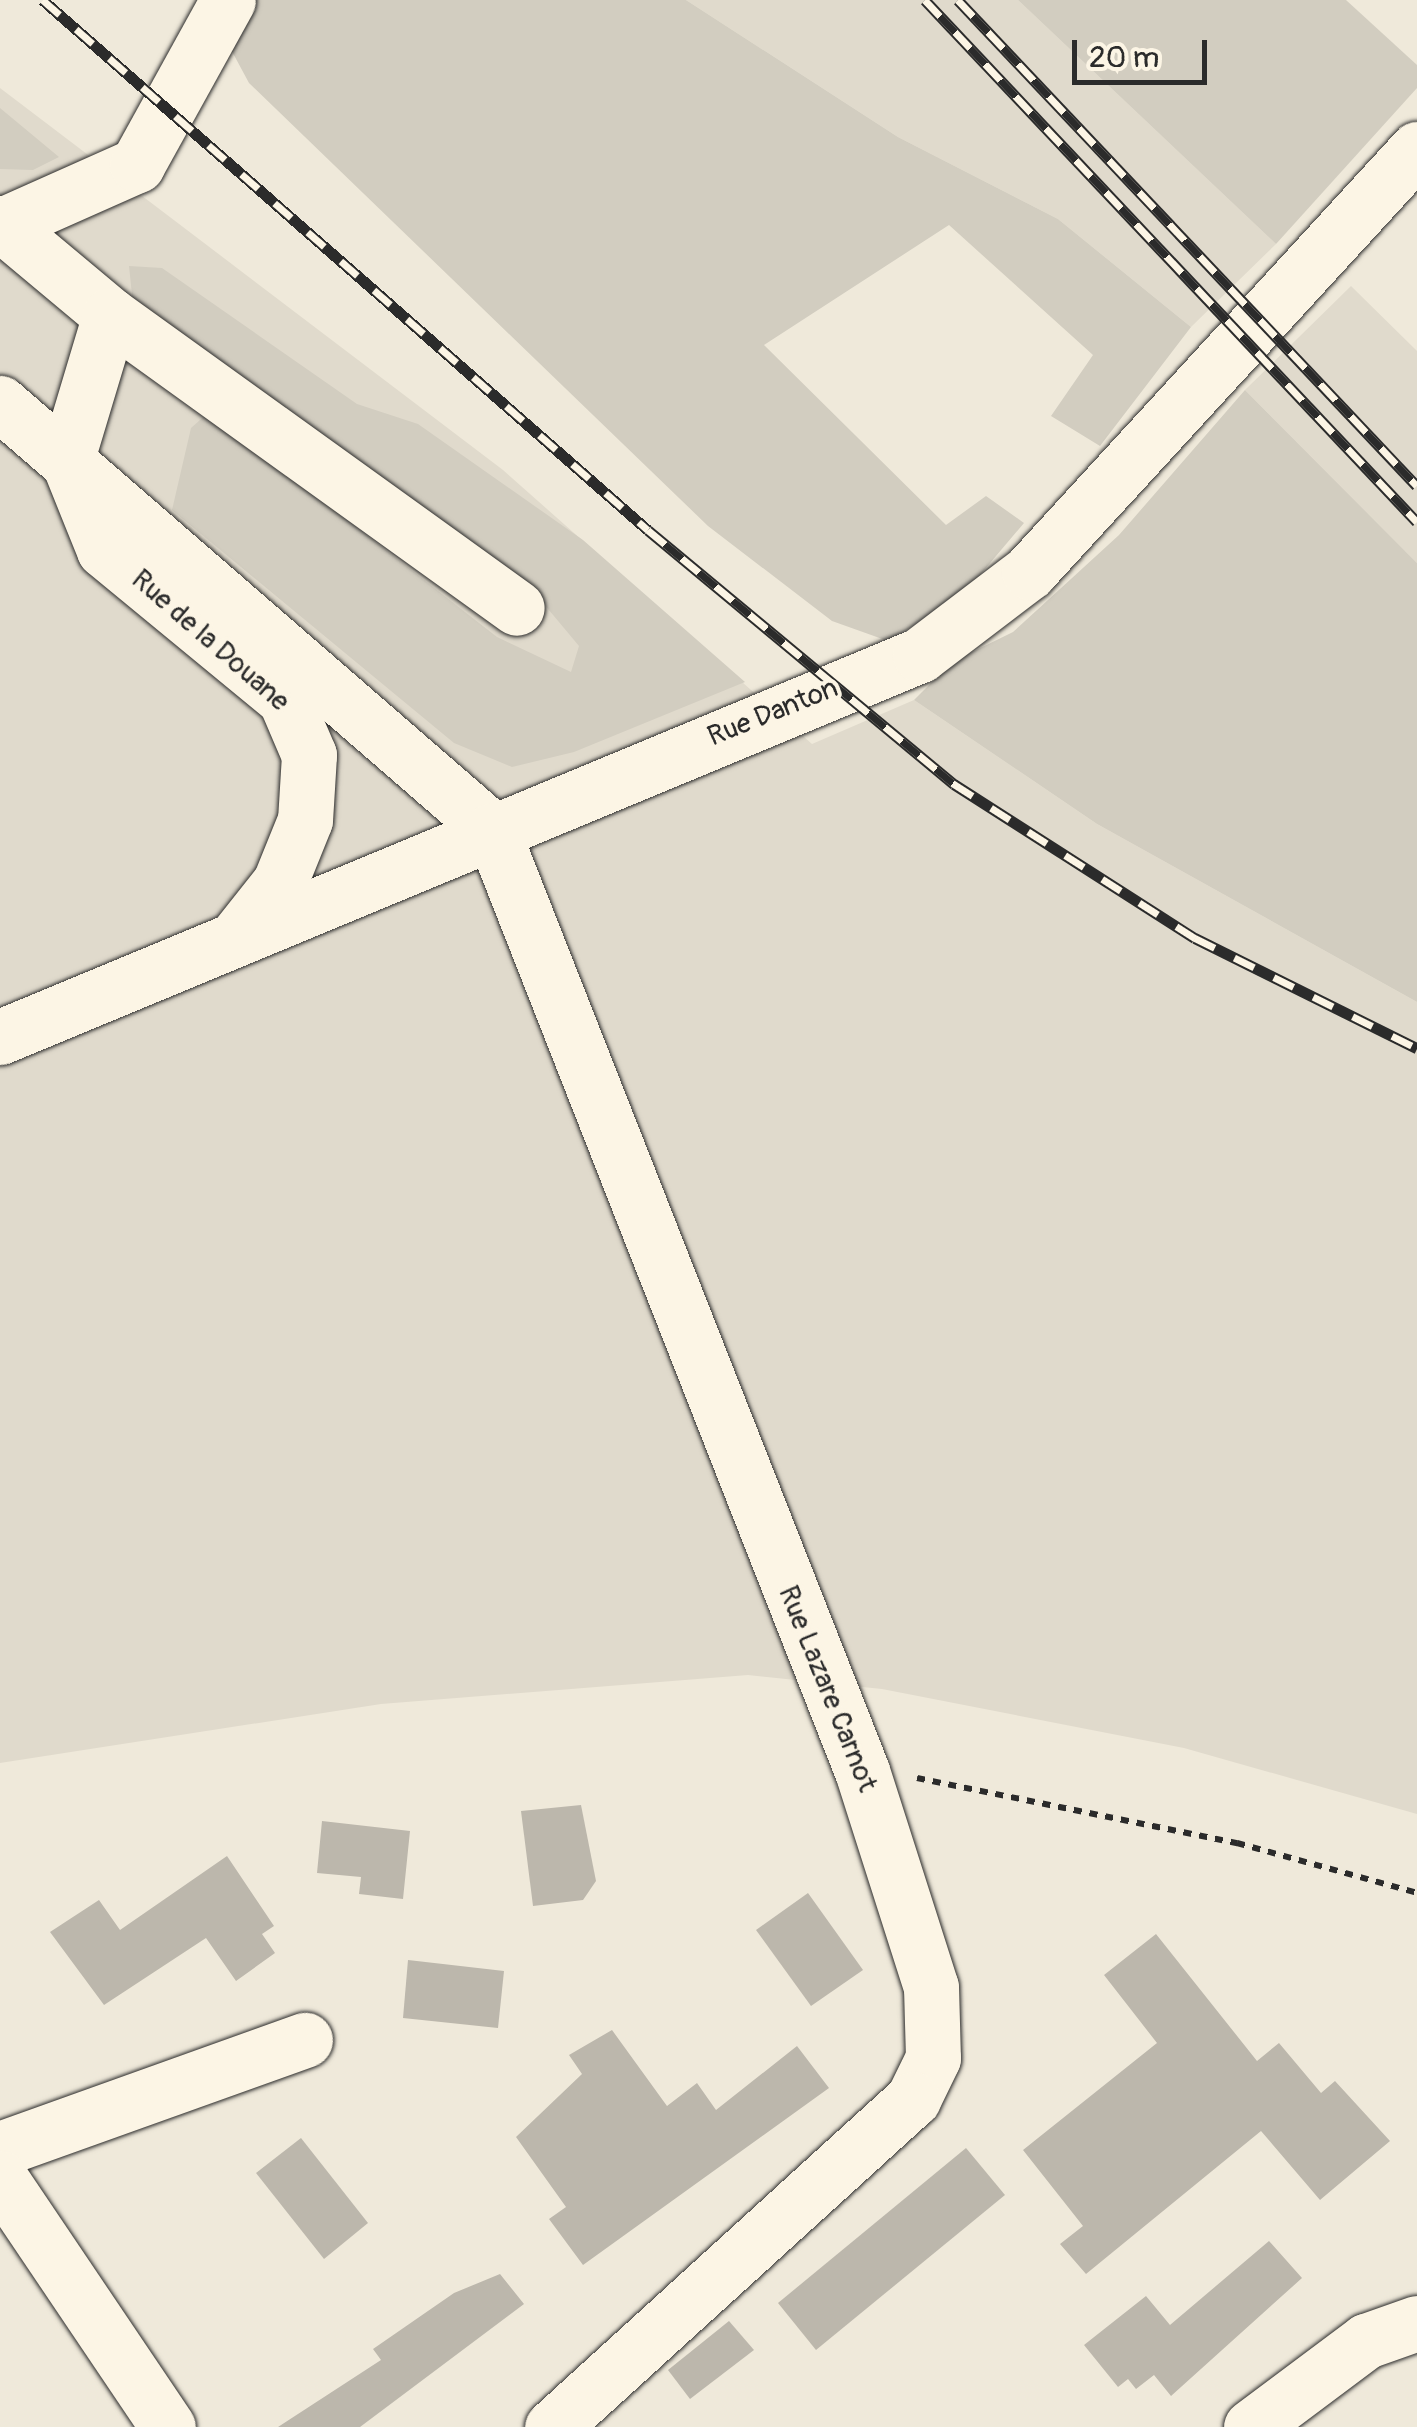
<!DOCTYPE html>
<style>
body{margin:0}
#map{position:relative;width:1417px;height:2427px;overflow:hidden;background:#efe9da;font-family:Pangolin,sans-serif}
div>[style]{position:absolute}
.built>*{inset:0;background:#e0dacc}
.green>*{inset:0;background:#d2cdc0}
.building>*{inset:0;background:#bcb7ac}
.path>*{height:6px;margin-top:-3px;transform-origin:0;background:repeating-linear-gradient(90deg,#2b2b2b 0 8px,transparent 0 16px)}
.roads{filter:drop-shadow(0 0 2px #2b2b2b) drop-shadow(0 0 2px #2b2b2b)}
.minor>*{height:55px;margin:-27.5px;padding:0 27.5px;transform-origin:27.5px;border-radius:27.5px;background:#fcf5e5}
.rail>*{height:11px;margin-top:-5.5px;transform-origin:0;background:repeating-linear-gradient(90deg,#fcf5e5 0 22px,#2b2b2b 0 44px);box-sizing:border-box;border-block:2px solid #2b2b2b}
span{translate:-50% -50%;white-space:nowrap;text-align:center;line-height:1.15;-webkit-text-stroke:8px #fcf5e5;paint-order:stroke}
.street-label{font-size:28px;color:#2b2b2b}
.scale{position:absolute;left:1072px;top:40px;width:135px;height:45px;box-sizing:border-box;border:5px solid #2b2b2b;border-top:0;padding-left:12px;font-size:30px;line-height:35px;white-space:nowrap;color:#2b2b2b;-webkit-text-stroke:8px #fcf5e5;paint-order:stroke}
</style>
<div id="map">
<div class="built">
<div style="clip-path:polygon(686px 0,1018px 0,1276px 244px,1191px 327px,1058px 219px,898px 137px)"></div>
<div style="clip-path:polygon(0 88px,503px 470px,812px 744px,914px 700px,1097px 824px,1417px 1002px,1417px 1814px,1184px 1748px,882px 1689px,748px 1675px,381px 1704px,0 1763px)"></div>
<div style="clip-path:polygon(1351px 286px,1417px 351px,1417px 563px,1245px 390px)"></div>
</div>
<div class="green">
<div style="clip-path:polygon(252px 0,686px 0,898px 137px,1058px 219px,1191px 327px,1100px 446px,1051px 416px,1093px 355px,949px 225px,764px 345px,946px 525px,986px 496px,1024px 523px,963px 595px,888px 641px,832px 621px,708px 526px,249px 83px,228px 44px)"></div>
<div style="clip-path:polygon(1018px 0,1346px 0,1417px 65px,1417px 88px,1276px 244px)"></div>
<div style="clip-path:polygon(0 108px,59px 157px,33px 170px,0 169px)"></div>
<div style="clip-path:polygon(129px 266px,162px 268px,357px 404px,418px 424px,583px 540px,745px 682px,574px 752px,512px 767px,454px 743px,172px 510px,191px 428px,209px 412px,497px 637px,571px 672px,579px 646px,533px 591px,133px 304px)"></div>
<div style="clip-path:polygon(1245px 390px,1417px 563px,1417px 1002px,1097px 824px,914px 700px,952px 662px,1013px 632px,1119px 535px)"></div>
</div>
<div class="building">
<div style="clip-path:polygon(581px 1805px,596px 1881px,583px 1900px,533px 1906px,521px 1811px)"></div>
<div style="clip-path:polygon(322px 1821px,410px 1831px,403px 1899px,359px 1894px,361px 1877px,317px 1873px)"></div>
<div style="clip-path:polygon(227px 1856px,274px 1926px,262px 1934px,275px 1953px,236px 1981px,206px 1938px,104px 2005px,50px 1932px,99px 1900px,120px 1930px)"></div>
<div style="clip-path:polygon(808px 1893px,863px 1970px,811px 2006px,756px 1930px)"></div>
<div style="clip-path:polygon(1156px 1934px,1257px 2061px,1279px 2043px,1321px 2093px,1335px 2081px,1390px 2141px,1320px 2200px,1261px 2131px,1086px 2274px,1060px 2244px,1083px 2226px,1023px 2150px,1157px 2043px,1104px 1975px)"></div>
<div style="clip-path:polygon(408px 1960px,504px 1971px,498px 2028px,403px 2018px)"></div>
<div style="clip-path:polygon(612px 2030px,667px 2106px,697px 2083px,716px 2110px,797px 2046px,829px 2088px,583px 2265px,549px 2219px,566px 2207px,516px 2137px,582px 2074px,569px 2055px)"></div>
<div style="clip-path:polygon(301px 2138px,368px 2223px,324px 2259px,256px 2173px)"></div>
<div style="clip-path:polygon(966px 2148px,1005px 2195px,816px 2350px,778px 2303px)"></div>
<div style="clip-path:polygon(1269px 2241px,1302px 2278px,1171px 2396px,1154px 2375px,1136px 2389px,1128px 2379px,1118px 2387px,1084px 2345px,1146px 2296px,1170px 2325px)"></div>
<div style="clip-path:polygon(500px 2274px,524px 2304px,360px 2427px,278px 2427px,381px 2360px,373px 2349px,454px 2293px)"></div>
<div style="clip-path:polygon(729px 2321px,754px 2350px,690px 2399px,668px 2370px)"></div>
</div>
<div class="path">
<div style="left:917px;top:1778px;width:327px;rotate:11.5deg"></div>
<div style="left:1237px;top:1843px;width:187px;rotate:15.5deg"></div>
</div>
<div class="roads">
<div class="minor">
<div style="left:0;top:223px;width:143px;rotate:39.9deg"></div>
<div style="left:110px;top:315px;width:501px;rotate:35.75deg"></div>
<div style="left:2px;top:225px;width:148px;rotate:-24deg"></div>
<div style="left:137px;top:165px;width:188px;rotate:-61.1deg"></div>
<div style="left:110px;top:315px;width:149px;rotate:106.7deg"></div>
<div style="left:67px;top:458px;width:99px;rotate:68.1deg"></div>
<div style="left:104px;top:550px;width:234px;rotate:39.5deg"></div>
<div style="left:285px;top:699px;width:61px;rotate:66.8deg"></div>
<div style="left:309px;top:755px;width:65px;rotate:93.5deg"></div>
<div style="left:305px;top:820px;width:67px;rotate:112deg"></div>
<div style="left:280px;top:882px;width:68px;rotate:128.4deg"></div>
<div style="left:0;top:403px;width:651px;rotate:40.95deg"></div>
<div style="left:492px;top:830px;width:1011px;rotate:68.54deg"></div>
<div style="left:862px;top:1771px;width:227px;rotate:72.3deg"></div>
<div style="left:931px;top:1987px;width:71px;rotate:88.4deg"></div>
<div style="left:933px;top:2058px;width:46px;rotate:116deg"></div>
<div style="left:913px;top:2099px;width:488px;rotate:137.7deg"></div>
<div style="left:0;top:1037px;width:996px;rotate:-22.55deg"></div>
<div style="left:920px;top:655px;width:137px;rotate:-37.3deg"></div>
<div style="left:1029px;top:572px;width:574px;rotate:-47.47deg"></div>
<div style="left:0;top:2149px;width:324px;rotate:-19.7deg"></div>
<div style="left:0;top:2178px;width:300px;rotate:56deg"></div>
<div style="left:1251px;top:2427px;width:144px;rotate:-36.8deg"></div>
<div style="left:1366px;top:2341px;width:54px;rotate:-19.4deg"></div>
</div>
</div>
<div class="rail">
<div style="left:43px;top:0;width:804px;rotate:41.22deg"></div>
<div style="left:648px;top:530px;width:398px;rotate:39.7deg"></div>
<div style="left:954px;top:784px;width:286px;rotate:32.6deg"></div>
<div style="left:1195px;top:938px;width:248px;rotate:26.4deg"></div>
<div style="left:925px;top:0;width:717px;rotate:46.69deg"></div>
<div style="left:958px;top:0;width:668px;rotate:46.64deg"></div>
</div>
<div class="street-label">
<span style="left:210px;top:641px;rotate:41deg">Rue de la Douane</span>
<span style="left:773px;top:713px;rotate:-22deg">Rue Danton</span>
<span style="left:827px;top:1689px;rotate:68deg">Rue Lazare Carnot</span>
</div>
<div class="scale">20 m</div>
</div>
